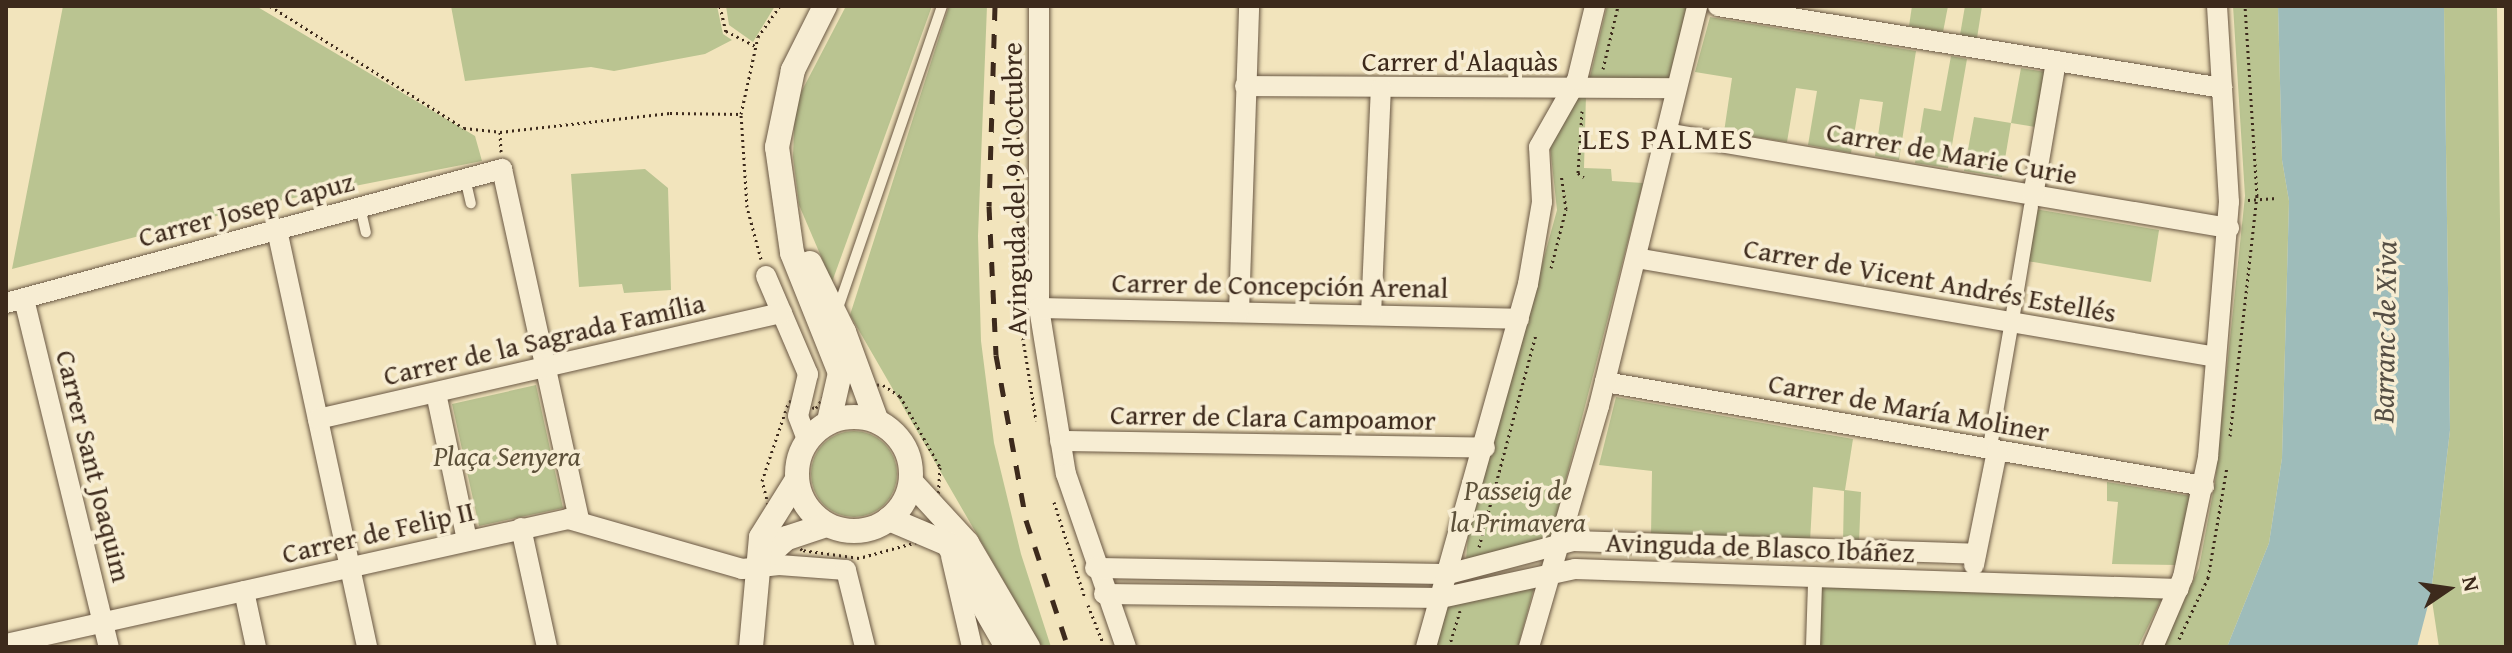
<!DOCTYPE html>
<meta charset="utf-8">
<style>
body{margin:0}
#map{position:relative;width:2512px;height:653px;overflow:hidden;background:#f2e4bc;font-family:"Gentium Book Plus",serif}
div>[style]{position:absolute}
.green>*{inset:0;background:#bac491}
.round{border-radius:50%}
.water>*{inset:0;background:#9ebcba}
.path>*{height:3px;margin-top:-1.5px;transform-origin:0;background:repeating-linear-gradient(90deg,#3d2a1c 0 2px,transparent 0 6px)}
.roads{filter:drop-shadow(0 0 2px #6a5844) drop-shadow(0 0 2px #6a5844)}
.service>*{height:10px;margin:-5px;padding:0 5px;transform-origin:5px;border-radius:5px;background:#f7edd3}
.pedestrian>*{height:14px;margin:-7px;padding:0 7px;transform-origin:7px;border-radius:7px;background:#f7edd3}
.minor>*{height:20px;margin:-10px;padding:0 10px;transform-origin:10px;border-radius:10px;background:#f7edd3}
.tertiary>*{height:24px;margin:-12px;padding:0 12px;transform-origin:12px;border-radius:12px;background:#f7edd3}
.tertiary>.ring{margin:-12px;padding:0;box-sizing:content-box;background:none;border:24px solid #f7edd3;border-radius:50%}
.rail>*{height:5px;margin-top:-2.5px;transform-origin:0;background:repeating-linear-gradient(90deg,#3d2a1c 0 14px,transparent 0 28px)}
span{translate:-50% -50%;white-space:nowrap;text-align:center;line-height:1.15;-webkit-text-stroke:7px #f7edd3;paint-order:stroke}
.street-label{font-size:28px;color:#3d2a1c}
.park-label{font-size:28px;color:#5c5039;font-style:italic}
.neighbourhood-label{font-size:30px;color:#3d2a1c;letter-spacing:2px}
.water-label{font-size:30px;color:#554e44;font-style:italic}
.frame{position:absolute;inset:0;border:8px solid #3d2a1c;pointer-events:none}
.north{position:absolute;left:2408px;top:549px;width:80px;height:80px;-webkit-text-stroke:6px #f7edd3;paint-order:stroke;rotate:77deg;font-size:22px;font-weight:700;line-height:32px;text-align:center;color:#3d2a1c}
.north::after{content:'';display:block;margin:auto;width:28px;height:36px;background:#3d2a1c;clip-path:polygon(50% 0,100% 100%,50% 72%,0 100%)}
</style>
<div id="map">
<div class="green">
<div style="clip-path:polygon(63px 6px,256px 6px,475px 136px,482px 161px,263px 204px,12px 269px)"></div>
<div style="clip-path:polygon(451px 6px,717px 6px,723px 34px,732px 40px,705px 54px,614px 71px,591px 67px,465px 81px)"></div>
<div style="clip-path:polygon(726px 6px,775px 6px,753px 42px,729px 25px)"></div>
<div style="clip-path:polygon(846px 6px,932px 6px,832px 282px,799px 205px,793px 157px,795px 104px)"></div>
<div style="clip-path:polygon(949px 6px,987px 6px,978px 236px,981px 341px,994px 443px,1021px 554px,1051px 647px,1042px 647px,850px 315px)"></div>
<div style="clip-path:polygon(1607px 6px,1687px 6px,1669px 78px,1589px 81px)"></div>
<div style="clip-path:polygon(1912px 6px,1948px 6px,1943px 32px,1909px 26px)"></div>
<div style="clip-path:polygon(1965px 6px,1982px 6px,1977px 38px,1960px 35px)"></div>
<div style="clip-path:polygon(2233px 6px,2278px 6px,2282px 160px,2289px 201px,2282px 458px,2269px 543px,2227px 647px,2163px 647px,2199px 568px,2215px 482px,2245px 196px)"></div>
<div style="clip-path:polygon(2444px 6px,2497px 6px,2506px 647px,2439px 647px,2431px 594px,2450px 430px)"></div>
<div style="clip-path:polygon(1710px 17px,1916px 51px,1899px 160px,1875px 156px,1883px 102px,1860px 99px,1851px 153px,1808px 145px,1817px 91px,1796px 88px,1787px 142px,1724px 132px,1732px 78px,1695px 72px)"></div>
<div style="clip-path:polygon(1951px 56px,1967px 59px,1948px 168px,1915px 163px,1924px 108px,1941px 111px)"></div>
<div style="clip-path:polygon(2021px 68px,2045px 72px,2035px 127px,2011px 123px,2002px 177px,1964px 171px,1974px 117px,2011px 123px)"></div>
<div style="clip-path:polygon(1586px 95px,1584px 168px,1611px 169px,1612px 181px,1643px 183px,1550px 541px,1466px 560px,1468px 535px,1557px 210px,1550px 146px,1579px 96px)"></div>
<div style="clip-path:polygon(645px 169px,668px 188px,671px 290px,624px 293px,622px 284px,579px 287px,571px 174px)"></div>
<div style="clip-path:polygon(2035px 209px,2159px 230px,2151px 282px,2027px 261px)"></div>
<div style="clip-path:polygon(536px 385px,563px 508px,479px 526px,452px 404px)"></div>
<div style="clip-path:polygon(1616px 397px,1853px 439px,1845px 490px,1861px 492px,1859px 543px,1843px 543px,1844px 491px,1813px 487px,1810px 542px,1651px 536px,1652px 471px,1599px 465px)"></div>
<div class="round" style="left:811px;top:431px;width:86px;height:86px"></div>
<div style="clip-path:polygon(2107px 482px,2191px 496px,2176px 565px,2112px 564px,2118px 502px,2107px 501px)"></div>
<div style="clip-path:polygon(1535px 584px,1518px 647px,1435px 647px,1449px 604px)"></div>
<div style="clip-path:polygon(1820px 586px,2162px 598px,2138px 647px,1818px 647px)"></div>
</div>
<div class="water">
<div style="clip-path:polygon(2278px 6px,2444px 6px,2450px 430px,2431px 594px,2417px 647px,2227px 647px,2269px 543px,2282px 458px,2289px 201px,2282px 160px)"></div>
</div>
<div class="path">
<div style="left:270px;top:6px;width:229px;rotate:32.2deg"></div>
<div style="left:464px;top:128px;width:36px;rotate:6deg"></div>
<div style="left:500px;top:132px;width:171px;rotate:-6.4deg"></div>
<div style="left:670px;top:113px;width:71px;rotate:0.8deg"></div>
<div style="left:720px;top:6px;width:26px;rotate:77deg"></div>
<div style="left:726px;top:31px;width:33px;rotate:27deg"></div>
<div style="left:1603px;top:69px;width:65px;rotate:-76.6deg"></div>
<div style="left:1582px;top:111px;width:62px;rotate:93.7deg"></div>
<div style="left:1578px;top:173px;width:7px;rotate:34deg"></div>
<div style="left:500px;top:132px;width:20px;rotate:87deg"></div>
<div style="left:2248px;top:200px;width:29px;rotate:-4deg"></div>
<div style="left:761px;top:259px;width:54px;rotate:-105.1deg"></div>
<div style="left:747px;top:207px;width:93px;rotate:-93.7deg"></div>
<div style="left:741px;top:114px;width:79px;rotate:-77.6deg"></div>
<div style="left:758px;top:37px;width:38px;rotate:-55deg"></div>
<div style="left:1551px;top:268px;width:61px;rotate:-75.7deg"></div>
<div style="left:1566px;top:209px;width:35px;rotate:-98deg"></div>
<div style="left:1018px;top:270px;width:180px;rotate:-90deg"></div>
<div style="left:1021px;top:326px;width:96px;rotate:81deg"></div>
<div style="left:841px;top:382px;width:42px;rotate:4.1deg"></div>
<div style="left:883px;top:385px;width:20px;rotate:33deg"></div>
<div style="left:900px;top:396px;width:81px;rotate:60.6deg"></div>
<div style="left:940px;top:467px;width:48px;rotate:93.6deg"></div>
<div style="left:937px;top:515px;width:22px;rotate:122deg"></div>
<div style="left:925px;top:534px;width:11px;rotate:135deg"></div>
<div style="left:917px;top:542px;width:60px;rotate:164.6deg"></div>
<div style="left:859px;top:558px;width:58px;rotate:-172deg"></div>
<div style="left:802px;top:550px;width:46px;rotate:-132.4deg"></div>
<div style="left:771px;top:516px;width:36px;rotate:-104deg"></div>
<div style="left:762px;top:481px;width:84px;rotate:-71.4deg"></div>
<div style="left:789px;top:401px;width:28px;rotate:15deg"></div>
<div style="left:816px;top:408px;width:25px;rotate:-56deg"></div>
<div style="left:830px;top:387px;width:12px;rotate:-24deg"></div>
<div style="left:2230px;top:436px;width:242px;rotate:-83.6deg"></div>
<div style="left:2257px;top:196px;width:190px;rotate:-93.6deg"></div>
<div style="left:1054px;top:502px;width:101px;rotate:72.1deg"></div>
<div style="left:1479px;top:547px;width:220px;rotate:-75deg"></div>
<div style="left:1088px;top:605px;width:41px;rotate:68.5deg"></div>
<div style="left:2179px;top:639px;width:68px;rotate:-64.6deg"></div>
<div style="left:2208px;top:578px;width:113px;rotate:-80.3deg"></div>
<div style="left:1449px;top:647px;width:38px;rotate:-73deg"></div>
</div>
<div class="roads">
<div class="service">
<div style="left:465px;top:178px;width:26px;rotate:77deg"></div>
<div style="left:360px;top:207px;width:26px;rotate:77deg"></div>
<div style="left:837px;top:311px;width:323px;rotate:-71deg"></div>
</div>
<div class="pedestrian">
<div style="left:2013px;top:314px;width:109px;rotate:-80.5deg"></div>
<div style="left:1991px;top:441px;width:111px;rotate:-80.1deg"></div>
<div style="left:1813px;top:647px;width:65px;rotate:-88.2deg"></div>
</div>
<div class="minor">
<div style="left:1039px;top:6px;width:302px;rotate:90deg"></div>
<div style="left:1039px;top:308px;width:168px;rotate:80.8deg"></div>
<div style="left:1066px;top:474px;width:183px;rotate:70.9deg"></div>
<div style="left:1718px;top:6px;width:511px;rotate:9.24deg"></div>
<div style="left:1245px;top:86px;width:430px;rotate:0.3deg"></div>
<div style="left:1666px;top:133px;width:571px;rotate:9.58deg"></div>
<div style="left:2033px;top:196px;width:137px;rotate:-80.3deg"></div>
<div style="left:277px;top:230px;width:427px;rotate:77.8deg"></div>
<div style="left:1636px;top:258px;width:588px;rotate:9.69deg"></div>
<div style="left:766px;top:276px;width:107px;rotate:66.8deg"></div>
<div style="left:808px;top:374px;width:43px;rotate:103.4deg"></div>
<div style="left:798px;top:416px;width:26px;rotate:69deg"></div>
<div style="left:24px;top:299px;width:358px;rotate:76.3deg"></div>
<div style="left:6px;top:303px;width:514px;rotate:-15.12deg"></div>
<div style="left:502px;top:169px;width:358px;rotate:77.6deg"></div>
<div style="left:1039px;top:308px;width:480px;rotate:1.3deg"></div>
<div style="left:1239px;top:312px;width:306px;rotate:-88.1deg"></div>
<div style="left:1371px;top:315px;width:227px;rotate:-87.5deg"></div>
<div style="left:1605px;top:382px;width:608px;rotate:9.85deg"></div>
<div style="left:436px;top:393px;width:150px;rotate:78.1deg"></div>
<div style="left:318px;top:419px;width:476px;rotate:-12.9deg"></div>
<div style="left:1060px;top:441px;width:425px;rotate:0.9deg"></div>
<div style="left:521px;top:528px;width:122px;rotate:77.7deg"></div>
<div style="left:951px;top:556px;width:93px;rotate:77deg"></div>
<div style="left:1974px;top:565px;width:116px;rotate:-78.6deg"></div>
<div style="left:1095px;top:568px;width:353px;rotate:1deg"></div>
<div style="left:1448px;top:574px;width:129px;rotate:-14.8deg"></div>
<div style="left:1573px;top:541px;width:403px;rotate:1.8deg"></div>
<div style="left:244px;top:591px;width:57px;rotate:77.9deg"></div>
<div style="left:1104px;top:594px;width:337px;rotate:0.7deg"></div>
<div style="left:1441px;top:598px;width:137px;rotate:-12.2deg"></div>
<div style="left:1575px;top:569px;width:604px;rotate:1.9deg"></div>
<div style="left:6px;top:644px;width:576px;rotate:-12.54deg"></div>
<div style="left:568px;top:519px;width:181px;rotate:16deg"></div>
<div style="left:742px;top:569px;width:37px;rotate:-6deg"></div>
<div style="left:779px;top:565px;width:67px;rotate:4.3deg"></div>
<div style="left:846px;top:570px;width:79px;rotate:76.1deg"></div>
<div style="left:1426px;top:647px;width:377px;rotate:-74.3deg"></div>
<div style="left:1528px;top:284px;width:83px;rotate:-80.3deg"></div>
<div style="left:1542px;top:202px;width:55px;rotate:-93.1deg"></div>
<div style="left:1539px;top:147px;width:77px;rotate:-60.4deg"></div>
<div style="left:1577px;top:80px;width:76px;rotate:-76.3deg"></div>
<div style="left:1529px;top:647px;width:251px;rotate:-73.8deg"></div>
<div style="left:1599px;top:406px;width:412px;rotate:-76.2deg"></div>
<div style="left:2153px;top:647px;width:76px;rotate:-66.8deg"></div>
<div style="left:2183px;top:577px;width:123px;rotate:-78.2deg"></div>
<div style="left:2208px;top:457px;width:256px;rotate:-85.3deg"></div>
<div style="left:2229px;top:202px;width:196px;rotate:-93.5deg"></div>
</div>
<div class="tertiary">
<div style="left:825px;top:6px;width:72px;rotate:116.6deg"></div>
<div style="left:793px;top:70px;width:79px;rotate:101.7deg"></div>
<div style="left:777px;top:147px;width:107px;rotate:81.9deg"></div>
<div style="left:792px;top:253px;width:129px;rotate:68.2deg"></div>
<div style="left:840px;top:373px;width:49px;rotate:102.9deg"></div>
<div style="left:810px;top:263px;width:77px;rotate:63.8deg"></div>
<div style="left:844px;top:332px;width:93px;rotate:69.8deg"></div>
<div class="ring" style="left:797px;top:417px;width:90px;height:90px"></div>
<div style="left:911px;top:482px;width:83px;rotate:47.4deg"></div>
<div style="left:967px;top:543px;width:121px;rotate:59.6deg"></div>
<div style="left:889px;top:519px;width:64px;rotate:23deg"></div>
<div style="left:948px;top:544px;width:119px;rotate:60.2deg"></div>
<div style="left:760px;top:562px;width:36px;rotate:-42deg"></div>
<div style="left:787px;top:538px;width:41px;rotate:-18.4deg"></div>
<div style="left:751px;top:647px;width:110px;rotate:-84.8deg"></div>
<div style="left:761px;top:537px;width:66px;rotate:-58deg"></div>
</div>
</div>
<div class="rail">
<div style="left:995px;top:6px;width:200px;rotate:91.7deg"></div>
<div style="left:989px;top:206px;width:149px;rotate:87.3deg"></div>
<div style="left:996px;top:355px;width:168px;rotate:79.7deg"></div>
<div style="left:1026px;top:520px;width:134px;rotate:71.7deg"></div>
</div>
<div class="street-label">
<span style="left:1460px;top:61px">Carrer d'Alaquàs</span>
<span style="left:1952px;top:153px;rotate:10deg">Carrer de Marie Curie</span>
<span style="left:1014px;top:189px;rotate:-91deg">Avinguda del 9 d'Octubre</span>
<span style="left:246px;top:209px;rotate:-15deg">Carrer Josep Capuz</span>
<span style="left:1930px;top:280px;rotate:10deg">Carrer de Vicent Andrés Estellés</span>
<span style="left:1280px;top:285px;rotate:1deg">Carrer de Concepción Arenal</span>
<span style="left:544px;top:339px;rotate:-13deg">Carrer de la Sagrada Família</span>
<span style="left:1909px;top:407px;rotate:10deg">Carrer de María Moliner</span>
<span style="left:1273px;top:417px;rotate:1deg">Carrer de Clara Campoamor</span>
<span style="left:94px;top:466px;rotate:76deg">Carrer Sant Joaquim</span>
<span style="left:378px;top:532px;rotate:-13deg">Carrer de Felip II</span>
<span style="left:1760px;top:547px;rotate:2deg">Avinguda de Blasco Ibáñez</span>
</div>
<div class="park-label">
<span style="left:507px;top:456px">Plaça Senyera</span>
<span style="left:1518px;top:506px">Passeig de<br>la Primavera</span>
</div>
<div class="neighbourhood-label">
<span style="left:1668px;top:138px">LES PALMES</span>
</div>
<div class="water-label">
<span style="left:2384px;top:332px;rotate:-89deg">Barranc de Xiva</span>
</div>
<div class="frame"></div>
<div class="north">N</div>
</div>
